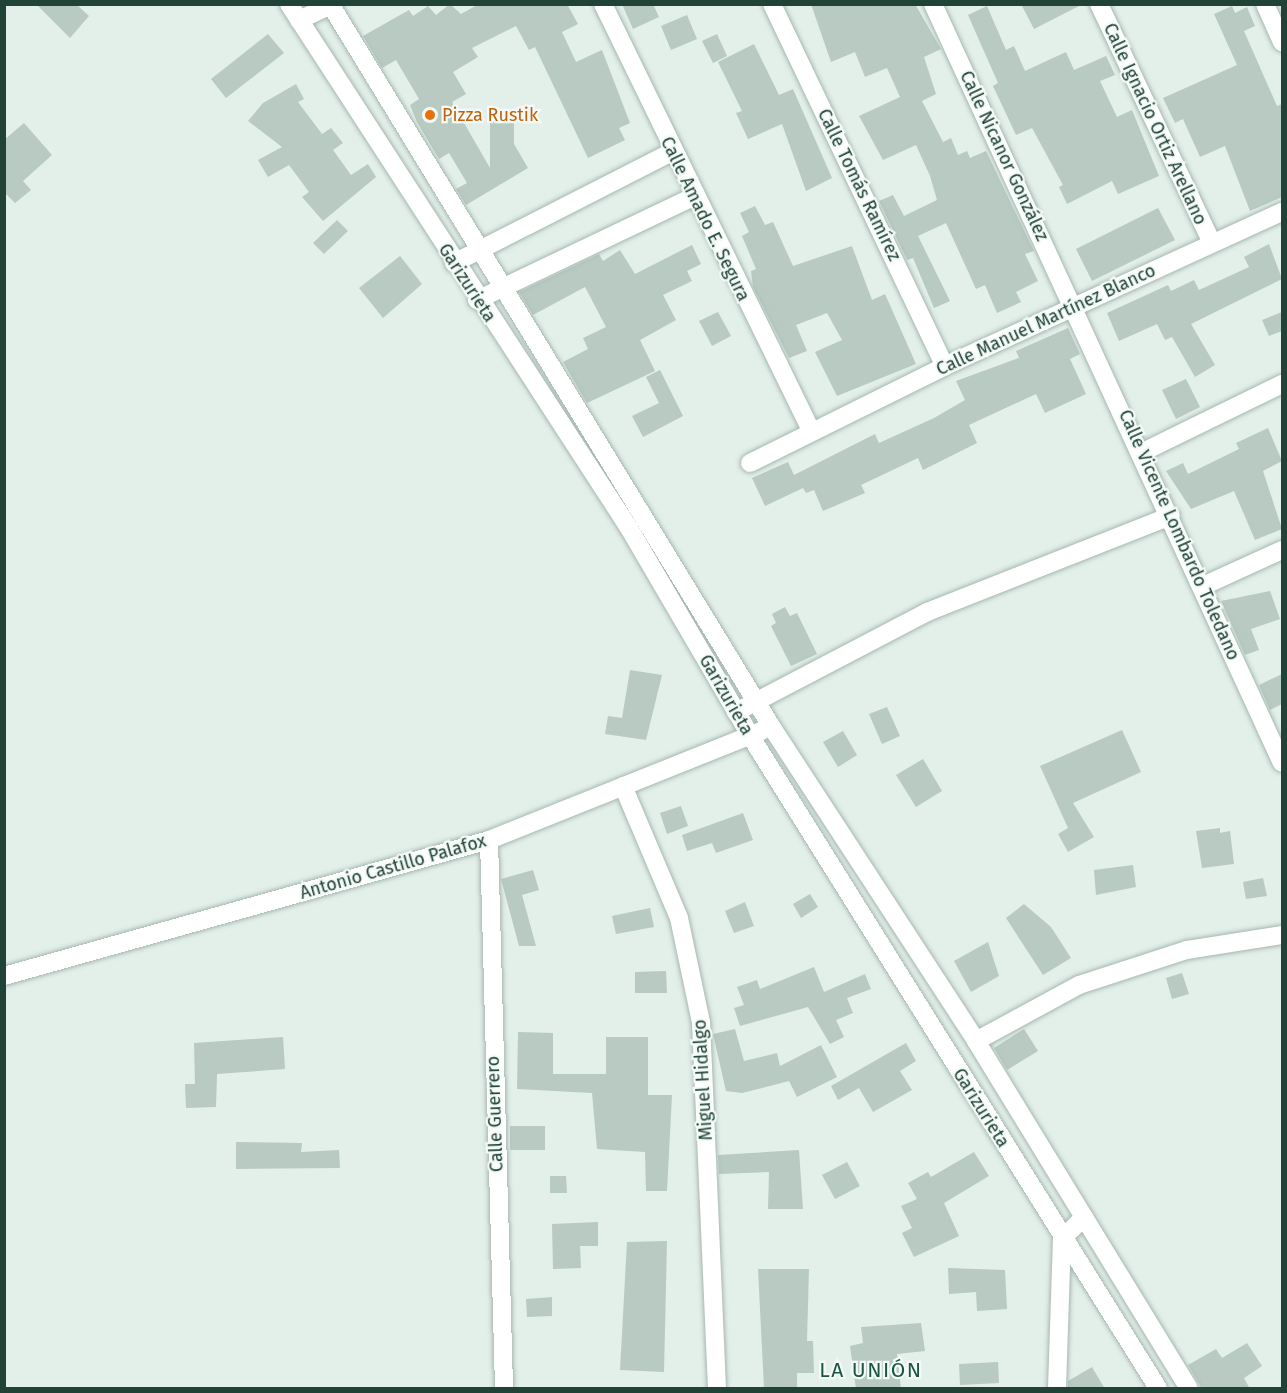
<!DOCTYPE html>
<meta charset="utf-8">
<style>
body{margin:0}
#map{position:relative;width:1287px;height:1393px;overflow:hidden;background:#e3efe9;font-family:"Fira Sans",sans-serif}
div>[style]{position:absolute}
.building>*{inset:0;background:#b8cac1}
.roads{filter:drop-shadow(0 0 2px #a5b8b0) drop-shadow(0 0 2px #a5b8b0)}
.street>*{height:18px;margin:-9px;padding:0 9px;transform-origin:9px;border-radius:9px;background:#fff}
.secondary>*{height:18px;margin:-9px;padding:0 9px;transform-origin:9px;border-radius:9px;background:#fff}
.dots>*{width:16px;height:16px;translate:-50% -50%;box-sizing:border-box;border:3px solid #f4faf7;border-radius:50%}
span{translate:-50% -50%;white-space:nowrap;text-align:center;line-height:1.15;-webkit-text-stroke:4.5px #f4faf7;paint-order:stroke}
.food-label{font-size:18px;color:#c56008}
.left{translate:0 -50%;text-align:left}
.street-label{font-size:18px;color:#204237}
.quarter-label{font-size:21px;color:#195744;letter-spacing:1.5px}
.frame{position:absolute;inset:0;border:6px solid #204237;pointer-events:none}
</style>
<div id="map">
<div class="building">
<div style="clip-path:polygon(36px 4px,76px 4px,89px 16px,70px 38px)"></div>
<div style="clip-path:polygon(450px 4px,461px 14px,479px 4px,567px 4px,578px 24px,562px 32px,576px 62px,602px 50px,630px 123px,619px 128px,625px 140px,588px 158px,535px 47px,529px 50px,516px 26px,472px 48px,478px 57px,453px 72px,466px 94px,452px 102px,490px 168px,490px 110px,514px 110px,514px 144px,528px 168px,466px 205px,456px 189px,467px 183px,449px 153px,439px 159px,417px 122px,410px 105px,419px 99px,396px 60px,382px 68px,363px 36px,409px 10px,413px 16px,428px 6px,436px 15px)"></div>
<div style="clip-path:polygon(622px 4px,653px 4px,659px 17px,633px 29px)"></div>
<div style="clip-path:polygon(811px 4px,915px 4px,941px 49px,924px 57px,936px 94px,922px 101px,943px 142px,951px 138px,958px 155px,967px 151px,970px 158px,986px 151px,1034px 251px,1025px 254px,1038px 281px,1016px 292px,1021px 302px,997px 313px,985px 285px,976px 289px,946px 223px,918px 236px,950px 301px,934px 308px,913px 258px,907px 260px,879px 201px,893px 195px,904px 216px,937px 200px,930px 176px,916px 145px,883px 160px,859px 116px,900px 97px,887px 68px,865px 77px,855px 52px,831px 62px)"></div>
<div style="clip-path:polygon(1021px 4px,1083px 4px,1034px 29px)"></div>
<div style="clip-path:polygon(987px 6px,1006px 50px,1014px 46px,1025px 71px,1066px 52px,1074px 70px,1106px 56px,1115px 75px,1100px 81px,1117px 117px,1132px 110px,1159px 176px,1118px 194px,1112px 181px,1067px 204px,1059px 187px,1063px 185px,1032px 128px,1016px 135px,993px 86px,998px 83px,968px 15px)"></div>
<div style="clip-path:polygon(1232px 6px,1235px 13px,1247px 7px,1255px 26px,1244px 31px,1277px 106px,1282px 104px,1282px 197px,1250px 211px,1225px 146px,1200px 157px,1183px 119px,1175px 123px,1163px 98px,1237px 65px,1214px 14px)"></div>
<div style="clip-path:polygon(687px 15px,697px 39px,671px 50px,661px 26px)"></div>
<div style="clip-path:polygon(268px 34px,284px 53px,226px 98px,211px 79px)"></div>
<div style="clip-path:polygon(717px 34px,727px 56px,713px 63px,702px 41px)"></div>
<div style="clip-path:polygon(754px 44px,779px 95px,793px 89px,832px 178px,806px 191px,782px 124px,748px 139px,736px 113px,742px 111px,718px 62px)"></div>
<div style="clip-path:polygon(296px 84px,304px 99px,298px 102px,322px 134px,331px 128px,343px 143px,333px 150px,351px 175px,368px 164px,376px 177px,323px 221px,302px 197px,309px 192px,289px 165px,268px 177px,258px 160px,282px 147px,248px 121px,263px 103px)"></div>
<div style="clip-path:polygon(24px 123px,52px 155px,23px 181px,31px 190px,15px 203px,4px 192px,4px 140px)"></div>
<div style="clip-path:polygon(755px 206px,765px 225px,773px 222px,793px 266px,852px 246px,872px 300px,885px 294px,916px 364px,837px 396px,815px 352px,842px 340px,827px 313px,796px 325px,807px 351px,789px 358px,753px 287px,751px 271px,756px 269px,742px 236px,749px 232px,740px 213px)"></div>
<div style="clip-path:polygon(1158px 208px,1175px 240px,1092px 281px,1076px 249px)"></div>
<div style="clip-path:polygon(337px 220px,348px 231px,324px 254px,313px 243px)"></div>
<div style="clip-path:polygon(1269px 244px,1282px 279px,1191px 324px,1215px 365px,1195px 377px,1172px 337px,1165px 340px,1157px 324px,1119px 341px,1107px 313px,1168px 285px,1171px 291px,1194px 280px,1199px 290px,1249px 267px,1244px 257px)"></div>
<div style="clip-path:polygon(692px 245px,701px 264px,687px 271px,692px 281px,663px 295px,676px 320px,640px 340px,655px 371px,587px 403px,563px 362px,588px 349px,583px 338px,606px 327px,585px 287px,533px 315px,519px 292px,599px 254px,603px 261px,620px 250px,635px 274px)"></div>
<div style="clip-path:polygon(400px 256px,422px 284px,383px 318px,359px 288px)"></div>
<div style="clip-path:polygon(718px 312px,731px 336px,712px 346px,699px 321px)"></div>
<div style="clip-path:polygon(1282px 312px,1282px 331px,1269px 336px,1262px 320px)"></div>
<div style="clip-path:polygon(1068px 328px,1080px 354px,1070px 359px,1086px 394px,1045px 413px,1036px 394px,969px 425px,977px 443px,923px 470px,918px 458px,861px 485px,865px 493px,823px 511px,814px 490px,806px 493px,803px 488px,765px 506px,752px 478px,788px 462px,794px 475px,875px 434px,879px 443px,934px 418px,965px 400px,956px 381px,1019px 358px,1016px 351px)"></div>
<div style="clip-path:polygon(660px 370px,683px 416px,643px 437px,632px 416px,659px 403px,646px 377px)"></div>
<div style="clip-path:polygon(1186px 379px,1200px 407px,1176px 419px,1162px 390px)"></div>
<div style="clip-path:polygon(1268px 428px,1282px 461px,1263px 471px,1282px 529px,1255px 540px,1234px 491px,1191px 509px,1166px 471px,1183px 463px,1188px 474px,1239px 449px,1236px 443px)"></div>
<div style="clip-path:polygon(1270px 591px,1280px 619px,1251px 629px,1259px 650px,1245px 655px,1221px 601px)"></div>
<div style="clip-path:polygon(785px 607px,790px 616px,797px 613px,817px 654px,791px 666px,771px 626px,776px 623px,772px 614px)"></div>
<div style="clip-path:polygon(630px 670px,662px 675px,646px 740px,605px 734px,608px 716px,622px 718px)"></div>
<div style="clip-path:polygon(1282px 674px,1282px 704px,1270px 710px,1259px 685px)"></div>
<div style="clip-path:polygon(887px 707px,900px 736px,882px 744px,869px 714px)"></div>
<div style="clip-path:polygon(1122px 730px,1141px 772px,1073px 803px,1094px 837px,1068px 852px,1058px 834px,1068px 828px,1040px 766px)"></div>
<div style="clip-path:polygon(843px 731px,857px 755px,838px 767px,823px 742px)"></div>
<div style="clip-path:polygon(923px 759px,942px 791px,916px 807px,896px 775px)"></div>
<div style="clip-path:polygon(681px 806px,688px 826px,667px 834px,660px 813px)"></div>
<div style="clip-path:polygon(743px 813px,753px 840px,716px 853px,712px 843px,687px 851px,682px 835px)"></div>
<div style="clip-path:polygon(1220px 828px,1220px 833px,1230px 831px,1234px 864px,1202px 868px,1196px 831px)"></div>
<div style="clip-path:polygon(1133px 865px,1136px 887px,1096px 895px,1094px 870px)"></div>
<div style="clip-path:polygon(533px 870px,539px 890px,522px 895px,536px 946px,519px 946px,501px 879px)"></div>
<div style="clip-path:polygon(1263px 878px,1267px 896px,1246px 899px,1243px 882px)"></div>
<div style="clip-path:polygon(810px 894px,818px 907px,801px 918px,793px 904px)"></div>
<div style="clip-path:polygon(745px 902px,754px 926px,734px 933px,725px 911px)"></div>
<div style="clip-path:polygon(1024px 904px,1051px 927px,1071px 958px,1043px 975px,1006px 918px)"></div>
<div style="clip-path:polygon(650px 908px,654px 927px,616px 934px,612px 916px)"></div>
<div style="clip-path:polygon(988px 942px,999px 976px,971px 992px,954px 961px)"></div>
<div style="clip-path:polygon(814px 967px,824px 992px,865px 974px,871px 989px,847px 998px,853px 1013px,836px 1020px,844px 1037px,830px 1044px,808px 1007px,740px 1026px,734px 1008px,744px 1005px,737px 987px,757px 980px,760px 989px)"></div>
<div style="clip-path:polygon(666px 971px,667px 993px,635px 993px,635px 972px)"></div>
<div style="clip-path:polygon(1182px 973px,1189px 994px,1172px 999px,1166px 978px)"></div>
<div style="clip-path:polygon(735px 1029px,744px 1061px,777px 1053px,780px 1066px,821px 1045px,837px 1077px,797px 1097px,789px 1081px,742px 1093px,726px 1091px,713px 1034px)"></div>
<div style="clip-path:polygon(1024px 1029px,1038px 1051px,1007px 1070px,994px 1048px)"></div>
<div style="clip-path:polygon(518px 1032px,553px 1033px,553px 1074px,606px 1074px,606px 1037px,648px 1037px,648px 1095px,672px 1095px,667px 1191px,646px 1191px,645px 1152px,597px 1149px,592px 1093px,517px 1089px)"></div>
<div style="clip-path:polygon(283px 1037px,285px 1069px,217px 1074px,216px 1107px,186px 1108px,185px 1084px,195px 1084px,194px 1043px)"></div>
<div style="clip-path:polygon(906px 1043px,916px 1061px,900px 1071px,912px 1090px,873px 1112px,859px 1088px,838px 1100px,831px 1086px)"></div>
<div style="clip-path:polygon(510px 1126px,545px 1126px,545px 1150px,510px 1150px)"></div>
<div style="clip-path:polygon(236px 1142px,302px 1143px,301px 1152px,339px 1150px,340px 1168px,236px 1169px)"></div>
<div style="clip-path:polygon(799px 1150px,803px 1209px,768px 1209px,769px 1172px,719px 1174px,718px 1155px)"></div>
<div style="clip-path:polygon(974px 1152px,989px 1176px,944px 1203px,959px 1236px,914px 1257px,902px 1233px,912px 1228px,901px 1206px,917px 1199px,908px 1183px,928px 1172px,931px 1177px)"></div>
<div style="clip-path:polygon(847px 1162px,860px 1186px,835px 1199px,822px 1175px)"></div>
<div style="clip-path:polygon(550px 1176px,566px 1176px,567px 1193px,550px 1193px)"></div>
<div style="clip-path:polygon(598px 1222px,598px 1246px,580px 1246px,581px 1268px,553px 1269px,552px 1224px)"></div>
<div style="clip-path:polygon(667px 1241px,664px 1372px,620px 1370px,627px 1242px)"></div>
<div style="clip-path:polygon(948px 1268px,1005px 1270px,1007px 1309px,977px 1311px,976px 1292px,949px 1294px)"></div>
<div style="clip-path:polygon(758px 1269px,809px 1269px,807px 1341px,813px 1341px,814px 1373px,797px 1373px,797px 1388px,764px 1388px)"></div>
<div style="clip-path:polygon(552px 1297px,552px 1316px,527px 1317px,526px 1299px)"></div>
<div style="clip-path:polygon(921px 1323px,925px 1351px,897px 1354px,901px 1389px,856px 1389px,850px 1346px,863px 1343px,861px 1327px)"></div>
<div style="clip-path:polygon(1247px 1343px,1262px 1366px,1244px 1378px,1250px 1389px,1202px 1389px,1188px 1365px,1216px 1349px,1222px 1358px)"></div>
<div style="clip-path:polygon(998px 1362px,999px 1383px,960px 1385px,959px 1364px)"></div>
<div style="clip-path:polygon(1092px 1367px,1105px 1389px,1068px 1389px,1068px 1381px)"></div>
</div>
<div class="roads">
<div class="street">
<div style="left:603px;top:4px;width:475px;rotate:64deg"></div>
<div style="left:772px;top:4px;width:401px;rotate:64.5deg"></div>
<div style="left:933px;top:4px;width:835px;rotate:65.31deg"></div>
<div style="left:1099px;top:4px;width:264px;rotate:64.7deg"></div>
<div style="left:1265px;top:4px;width:42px;rotate:65.9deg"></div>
<div style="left:299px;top:20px;width:38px;rotate:-25deg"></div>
<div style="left:454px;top:263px;width:245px;rotate:-27deg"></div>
<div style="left:477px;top:300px;width:239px;rotate:-25.5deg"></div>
<div style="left:1143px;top:452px;width:155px;rotate:-26.1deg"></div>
<div style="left:750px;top:463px;width:218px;rotate:-26.4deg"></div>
<div style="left:945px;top:366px;width:371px;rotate:-24.6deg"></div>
<div style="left:1203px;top:586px;width:87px;rotate:-24.5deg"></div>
<div style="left:736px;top:712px;width:216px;rotate:-27.6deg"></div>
<div style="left:927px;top:612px;width:262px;rotate:-21.5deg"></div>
<div style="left:623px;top:786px;width:143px;rotate:67deg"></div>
<div style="left:679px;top:918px;width:106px;rotate:78.1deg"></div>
<div style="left:701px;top:1022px;width:366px;rotate:87.5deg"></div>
<div style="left:489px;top:840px;width:548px;rotate:88.43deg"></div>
<div style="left:976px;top:1041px;width:117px;rotate:-28.5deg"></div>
<div style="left:1079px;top:985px;width:114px;rotate:-18deg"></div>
<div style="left:1187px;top:950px;width:96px;rotate:-9deg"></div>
<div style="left:1057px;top:1388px;width:149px;rotate:-88.1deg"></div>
<div style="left:1062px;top:1239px;width:31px;rotate:-45deg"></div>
</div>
<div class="secondary">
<div style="left:289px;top:4px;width:625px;rotate:57.02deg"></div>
<div style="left:629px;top:528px;width:242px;rotate:59.7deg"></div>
<div style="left:751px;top:737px;width:768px;rotate:57.99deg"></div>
<div style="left:330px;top:4px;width:846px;rotate:58.58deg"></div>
<div style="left:771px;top:726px;width:376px;rotate:56.9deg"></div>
<div style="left:976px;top:1041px;width:407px;rotate:58.5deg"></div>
<div style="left:4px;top:976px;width:504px;rotate:-15.66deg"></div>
<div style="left:489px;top:840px;width:294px;rotate:-21.8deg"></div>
</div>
</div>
<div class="dots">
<div style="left:430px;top:115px;background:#e8710a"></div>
</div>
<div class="food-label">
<span class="left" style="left:442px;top:115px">Pizza Rustik</span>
</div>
<div class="street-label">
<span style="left:1155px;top:124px;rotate:65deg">Calle Ignacio Ortiz Arellano</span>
<span style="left:1004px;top:156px;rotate:65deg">Calle Nicanor González</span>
<span style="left:859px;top:185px;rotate:64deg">Calle Tomás Ramírez</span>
<span style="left:705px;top:219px;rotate:64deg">Calle Amado E. Segura</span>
<span style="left:467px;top:283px;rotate:57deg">Garizurieta</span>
<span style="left:1046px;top:320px;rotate:-25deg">Calle Manuel Martínez Blanco</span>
<span style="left:1179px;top:535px;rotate:66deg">Calle Vicente Lombardo Toledano</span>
<span style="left:726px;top:695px;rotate:60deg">Garizurieta</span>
<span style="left:393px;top:867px;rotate:-16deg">Antonio Castillo Palafox</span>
<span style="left:703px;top:1080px;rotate:-93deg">Miguel Hidalgo</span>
<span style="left:981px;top:1108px;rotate:58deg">Garizurieta</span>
<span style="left:495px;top:1114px;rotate:-92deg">Calle Guerrero</span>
</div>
<div class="quarter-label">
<span style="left:871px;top:1370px">LA UNIÓN</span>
</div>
<div class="frame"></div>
</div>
